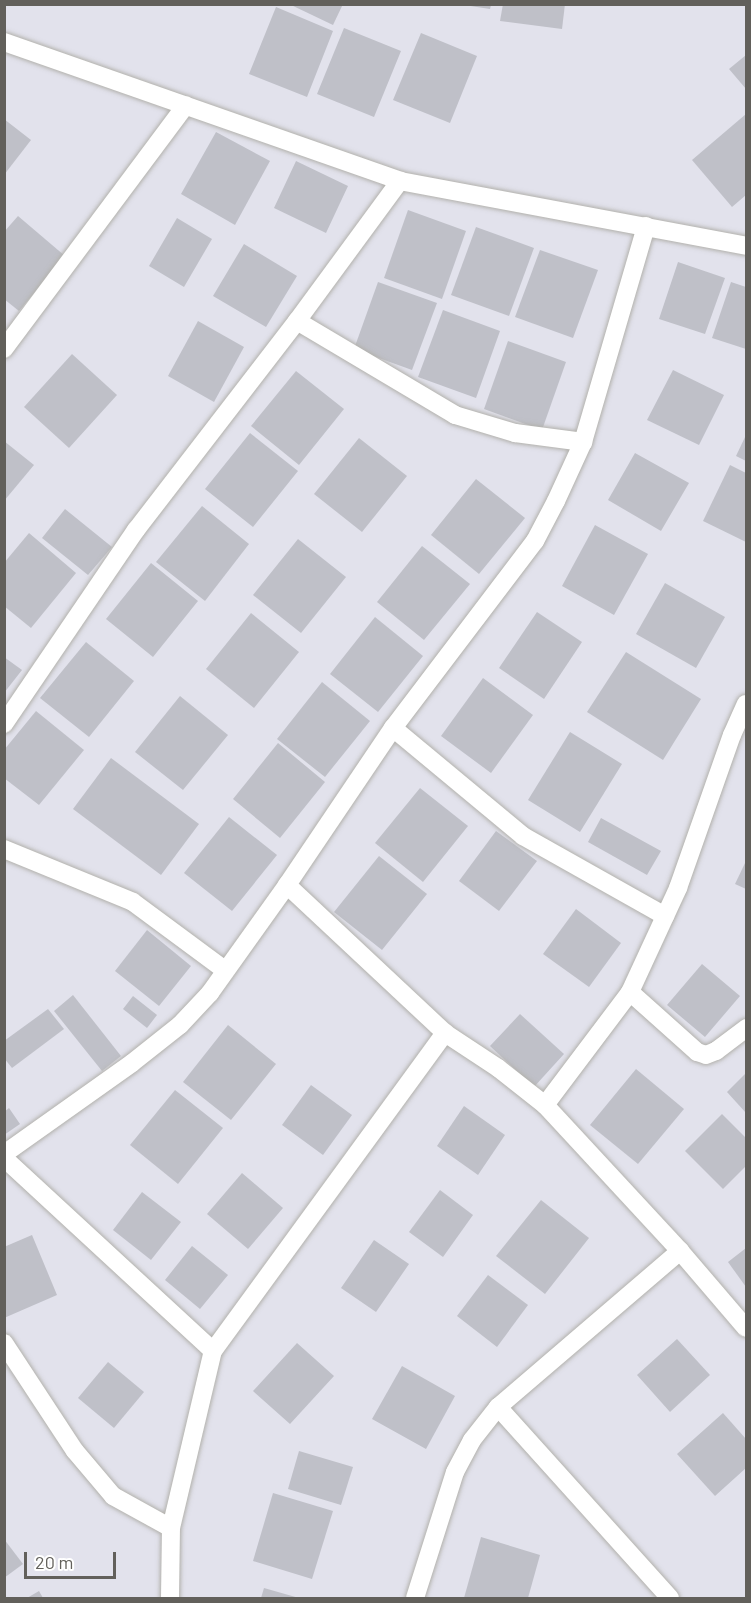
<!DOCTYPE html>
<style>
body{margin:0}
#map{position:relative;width:751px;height:1603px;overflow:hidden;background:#e2e2ec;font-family:Barlow,sans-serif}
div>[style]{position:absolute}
.building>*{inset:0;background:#bfc0c8}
.roads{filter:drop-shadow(0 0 2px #b2b1ac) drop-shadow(0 0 2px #b2b1ac)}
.minor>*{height:18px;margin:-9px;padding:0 9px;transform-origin:9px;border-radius:9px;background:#fff}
span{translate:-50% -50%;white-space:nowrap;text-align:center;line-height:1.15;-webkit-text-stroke:4.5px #fff;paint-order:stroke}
.frame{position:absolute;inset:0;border:6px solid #62605b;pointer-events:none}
.scale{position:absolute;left:24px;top:1552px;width:92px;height:27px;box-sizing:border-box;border:3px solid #62605b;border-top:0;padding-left:8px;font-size:18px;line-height:21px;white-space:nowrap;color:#62605b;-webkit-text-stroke:4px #fff;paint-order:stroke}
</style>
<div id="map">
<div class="building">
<div style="clip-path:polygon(289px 4px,343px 4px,333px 25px)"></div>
<div style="clip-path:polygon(503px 4px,565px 4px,562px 29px,500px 21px)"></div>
<div style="clip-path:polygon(464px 5px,491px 5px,490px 9px)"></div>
<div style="clip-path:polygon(276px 7px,333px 31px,307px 97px,249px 74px)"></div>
<div style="clip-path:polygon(344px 28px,401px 51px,374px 117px,317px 94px)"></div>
<div style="clip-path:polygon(421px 33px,477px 56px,450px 123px,393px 100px)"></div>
<div style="clip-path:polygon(746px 55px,746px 89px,729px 69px)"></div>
<div style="clip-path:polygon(746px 114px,746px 195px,732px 207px,692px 160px)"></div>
<div style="clip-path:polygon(4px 119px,31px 140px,4px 175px)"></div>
<div style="clip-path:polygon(216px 132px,270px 161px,235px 225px,181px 194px)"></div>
<div style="clip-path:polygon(296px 161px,348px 186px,326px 233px,274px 208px)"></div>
<div style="clip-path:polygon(408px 210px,466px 231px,442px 299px,384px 278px)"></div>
<div style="clip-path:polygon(18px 216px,65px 256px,19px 311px,4px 299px,4px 232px)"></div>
<div style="clip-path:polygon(177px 218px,212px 239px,184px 287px,149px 266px)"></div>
<div style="clip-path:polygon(476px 227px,534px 248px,509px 316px,451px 295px)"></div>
<div style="clip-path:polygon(244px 244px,297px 276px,266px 327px,213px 296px)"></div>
<div style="clip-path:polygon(540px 250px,598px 270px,573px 338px,515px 317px)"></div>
<div style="clip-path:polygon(678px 262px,725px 278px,705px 334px,659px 319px)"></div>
<div style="clip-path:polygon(378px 282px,437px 303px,412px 370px,354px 349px)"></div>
<div style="clip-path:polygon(731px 282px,746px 287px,746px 349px,712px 338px)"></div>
<div style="clip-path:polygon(443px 310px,500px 331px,476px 398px,418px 377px)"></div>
<div style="clip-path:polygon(198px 321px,244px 347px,214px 402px,168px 376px)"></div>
<div style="clip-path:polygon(508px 341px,566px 362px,542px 430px,484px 409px)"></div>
<div style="clip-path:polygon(72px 354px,117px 395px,69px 448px,24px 407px)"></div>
<div style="clip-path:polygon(673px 370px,724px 395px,699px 445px,647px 420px)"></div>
<div style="clip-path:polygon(296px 371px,344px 409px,299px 465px,251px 426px)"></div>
<div style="clip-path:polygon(250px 433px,298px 471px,253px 527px,205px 489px)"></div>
<div style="clip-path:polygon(746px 435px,746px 461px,736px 456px)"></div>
<div style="clip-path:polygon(359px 438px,407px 476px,362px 532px,314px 494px)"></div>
<div style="clip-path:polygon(4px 441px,34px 465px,4px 501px)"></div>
<div style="clip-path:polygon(635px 453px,689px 483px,661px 531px,608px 500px)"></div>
<div style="clip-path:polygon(730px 465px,746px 473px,746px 542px,703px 521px)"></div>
<div style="clip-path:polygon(476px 479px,525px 518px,479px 574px,431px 535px)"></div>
<div style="clip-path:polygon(202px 506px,249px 544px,205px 601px,156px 562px)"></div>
<div style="clip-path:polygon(65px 509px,112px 547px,88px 575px,42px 538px)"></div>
<div style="clip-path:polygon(595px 525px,648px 554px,614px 615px,562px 586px)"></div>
<div style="clip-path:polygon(29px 533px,76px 573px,31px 628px,4px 606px,4px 563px)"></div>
<div style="clip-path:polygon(298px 539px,346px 577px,301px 633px,253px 595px)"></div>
<div style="clip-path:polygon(422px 546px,470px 584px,424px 640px,377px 602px)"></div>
<div style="clip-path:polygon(151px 563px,198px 601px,153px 657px,106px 619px)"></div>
<div style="clip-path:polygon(665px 583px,725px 617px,696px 668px,636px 634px)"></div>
<div style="clip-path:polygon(537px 612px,582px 642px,544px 699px,499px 668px)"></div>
<div style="clip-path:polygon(251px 613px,299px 652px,254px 708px,206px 669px)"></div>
<div style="clip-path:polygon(375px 617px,423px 656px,378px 712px,330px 674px)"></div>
<div style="clip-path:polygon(86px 642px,134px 681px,89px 737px,40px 698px)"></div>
<div style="clip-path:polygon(626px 652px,701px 699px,663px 760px,587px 712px)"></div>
<div style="clip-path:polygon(4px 657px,22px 670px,4px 693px)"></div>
<div style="clip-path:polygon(483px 678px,533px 715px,491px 773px,441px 736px)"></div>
<div style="clip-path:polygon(322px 682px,370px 721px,325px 777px,277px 739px)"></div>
<div style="clip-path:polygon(180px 696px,228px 735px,183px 790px,135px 752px)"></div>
<div style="clip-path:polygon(36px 711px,84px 750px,39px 805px,4px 778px,4px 750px)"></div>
<div style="clip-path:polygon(570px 732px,622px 764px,580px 832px,528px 800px)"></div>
<div style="clip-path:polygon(278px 743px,325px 782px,280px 838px,233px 799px)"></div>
<div style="clip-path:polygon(111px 758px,199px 824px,161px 875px,73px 809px)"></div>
<div style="clip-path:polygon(420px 788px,468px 826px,423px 882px,375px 843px)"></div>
<div style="clip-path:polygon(229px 817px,277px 855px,232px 911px,184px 873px)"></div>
<div style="clip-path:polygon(601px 818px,661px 851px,647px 875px,588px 842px)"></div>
<div style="clip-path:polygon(496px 831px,537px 861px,499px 911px,459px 881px)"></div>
<div style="clip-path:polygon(379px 856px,427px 894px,382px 950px,334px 912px)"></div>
<div style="clip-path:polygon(746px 861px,746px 889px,735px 884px)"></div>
<div style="clip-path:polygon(576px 909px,621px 943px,589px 987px,543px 954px)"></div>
<div style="clip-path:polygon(147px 930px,191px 966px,159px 1006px,115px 971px)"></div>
<div style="clip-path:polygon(702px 964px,740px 996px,705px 1037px,667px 1005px)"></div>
<div style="clip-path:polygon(73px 995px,121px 1056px,102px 1071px,54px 1011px)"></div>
<div style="clip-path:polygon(133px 996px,157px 1015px,147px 1028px,123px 1009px)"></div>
<div style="clip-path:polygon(48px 1009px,64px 1029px,12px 1068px,4px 1058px,4px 1041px)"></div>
<div style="clip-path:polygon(520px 1014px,564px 1054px,534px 1087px,490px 1046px)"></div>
<div style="clip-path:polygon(228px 1025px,276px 1064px,231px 1120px,183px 1082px)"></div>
<div style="clip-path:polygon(636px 1069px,684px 1109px,638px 1164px,590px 1125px)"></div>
<div style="clip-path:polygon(746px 1073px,746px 1113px,727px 1092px)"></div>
<div style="clip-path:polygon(311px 1085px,352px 1115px,323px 1155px,282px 1125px)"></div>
<div style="clip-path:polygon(175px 1090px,223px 1128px,178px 1184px,130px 1145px)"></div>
<div style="clip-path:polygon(464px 1106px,505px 1135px,478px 1175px,437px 1146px)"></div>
<div style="clip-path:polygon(9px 1108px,20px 1124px,4px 1135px,4px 1112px)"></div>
<div style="clip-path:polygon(722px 1114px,746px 1138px,746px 1166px,723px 1189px,685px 1151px)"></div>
<div style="clip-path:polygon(242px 1173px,283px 1208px,248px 1249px,207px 1214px)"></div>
<div style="clip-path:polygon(440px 1190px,473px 1215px,443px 1257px,409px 1232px)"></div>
<div style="clip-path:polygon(142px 1192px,181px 1222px,151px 1260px,113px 1230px)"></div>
<div style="clip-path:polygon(541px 1200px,589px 1238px,545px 1294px,496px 1256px)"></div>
<div style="clip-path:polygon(32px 1235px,57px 1295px,4px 1318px,4px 1247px)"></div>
<div style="clip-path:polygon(374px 1240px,409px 1264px,376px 1312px,341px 1288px)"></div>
<div style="clip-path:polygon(192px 1246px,228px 1275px,200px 1309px,165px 1280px)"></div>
<div style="clip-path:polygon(746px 1248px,746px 1287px,728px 1262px)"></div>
<div style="clip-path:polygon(488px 1275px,528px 1305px,497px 1347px,457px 1316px)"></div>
<div style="clip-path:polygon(677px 1339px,710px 1375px,670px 1412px,637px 1375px)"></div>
<div style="clip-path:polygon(297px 1343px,334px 1376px,290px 1424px,253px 1391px)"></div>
<div style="clip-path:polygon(108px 1362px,144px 1392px,114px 1428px,78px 1398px)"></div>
<div style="clip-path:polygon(402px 1366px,455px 1396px,426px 1449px,372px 1419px)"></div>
<div style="clip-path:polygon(723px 1413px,746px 1439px,746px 1468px,715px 1496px,677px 1454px)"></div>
<div style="clip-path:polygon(299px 1451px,353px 1467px,341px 1505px,288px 1489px)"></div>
<div style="clip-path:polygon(273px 1493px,333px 1511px,312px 1579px,253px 1561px)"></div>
<div style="clip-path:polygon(481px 1537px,540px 1555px,528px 1598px,464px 1598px)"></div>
<div style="clip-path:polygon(4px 1539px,23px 1564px,4px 1578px)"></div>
<div style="clip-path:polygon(264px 1588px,299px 1598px,261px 1598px)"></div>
<div style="clip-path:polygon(39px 1591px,43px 1598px,27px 1598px)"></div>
</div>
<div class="roads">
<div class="minor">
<div style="left:4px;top:42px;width:420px;rotate:19.3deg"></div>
<div style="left:400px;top:181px;width:352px;rotate:10.6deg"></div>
<div style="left:297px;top:321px;width:184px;rotate:30.7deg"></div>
<div style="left:455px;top:415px;width:63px;rotate:16.7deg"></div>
<div style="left:515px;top:433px;width:69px;rotate:7.5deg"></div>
<div style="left:4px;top:349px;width:304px;rotate:-53.3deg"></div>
<div style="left:4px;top:724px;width:235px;rotate:-55.8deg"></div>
<div style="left:136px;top:530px;width:264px;rotate:-52.4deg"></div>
<div style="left:297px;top:321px;width:174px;rotate:-53.7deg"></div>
<div style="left:393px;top:728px;width:169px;rotate:39.7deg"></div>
<div style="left:523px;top:836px;width:163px;rotate:29.4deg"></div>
<div style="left:4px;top:849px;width:139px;rotate:22.3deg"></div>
<div style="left:133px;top:902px;width:114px;rotate:36.5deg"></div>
<div style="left:287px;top:885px;width:216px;rotate:43.1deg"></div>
<div style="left:445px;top:1033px;width:64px;rotate:33.4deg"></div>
<div style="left:498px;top:1068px;width:60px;rotate:38.2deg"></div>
<div style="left:545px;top:1105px;width:199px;rotate:47.2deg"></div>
<div style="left:680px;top:1251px;width:101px;rotate:49.4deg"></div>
<div style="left:630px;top:992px;width:90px;rotate:41.8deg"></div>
<div style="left:697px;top:1052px;width:9px;rotate:18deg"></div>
<div style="left:706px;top:1055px;width:11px;rotate:-22deg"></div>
<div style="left:716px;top:1051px;width:38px;rotate:-37deg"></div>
<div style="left:545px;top:1105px;width:141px;rotate:-53deg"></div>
<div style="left:630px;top:992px;width:115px;rotate:-65.2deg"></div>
<div style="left:678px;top:888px;width:162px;rotate:-70.6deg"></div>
<div style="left:732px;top:735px;width:34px;rotate:-66deg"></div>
<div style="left:4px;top:1154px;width:157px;rotate:-35.4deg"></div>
<div style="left:132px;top:1063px;width:61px;rotate:-38.4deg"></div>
<div style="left:180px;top:1025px;width:44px;rotate:-46.8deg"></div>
<div style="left:210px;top:993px;width:133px;rotate:-54.5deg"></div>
<div style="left:287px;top:885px;width:189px;rotate:-56deg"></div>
<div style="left:393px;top:728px;width:235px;rotate:-52.8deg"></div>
<div style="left:535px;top:541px;width:45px;rotate:-62.3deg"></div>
<div style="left:556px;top:501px;width:65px;rotate:-65.4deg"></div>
<div style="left:583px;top:442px;width:225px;rotate:-73.7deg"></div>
<div style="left:4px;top:1158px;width:284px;rotate:42.7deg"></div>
<div style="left:4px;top:1343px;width:129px;rotate:56.7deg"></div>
<div style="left:75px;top:1451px;width:59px;rotate:49.8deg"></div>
<div style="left:113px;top:1496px;width:66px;rotate:28.9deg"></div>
<div style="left:498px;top:1407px;width:257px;rotate:48deg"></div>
<div style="left:170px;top:1598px;width:70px;rotate:-89.2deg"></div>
<div style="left:171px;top:1528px;width:182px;rotate:-76.7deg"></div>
<div style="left:213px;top:1351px;width:394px;rotate:-53.9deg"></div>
<div style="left:415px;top:1598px;width:132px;rotate:-72.4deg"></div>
<div style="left:455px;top:1472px;width:36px;rotate:-62deg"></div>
<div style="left:472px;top:1440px;width:42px;rotate:-51.8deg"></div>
<div style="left:498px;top:1407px;width:240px;rotate:-40.6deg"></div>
</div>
</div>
<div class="frame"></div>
<div class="scale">20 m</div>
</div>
